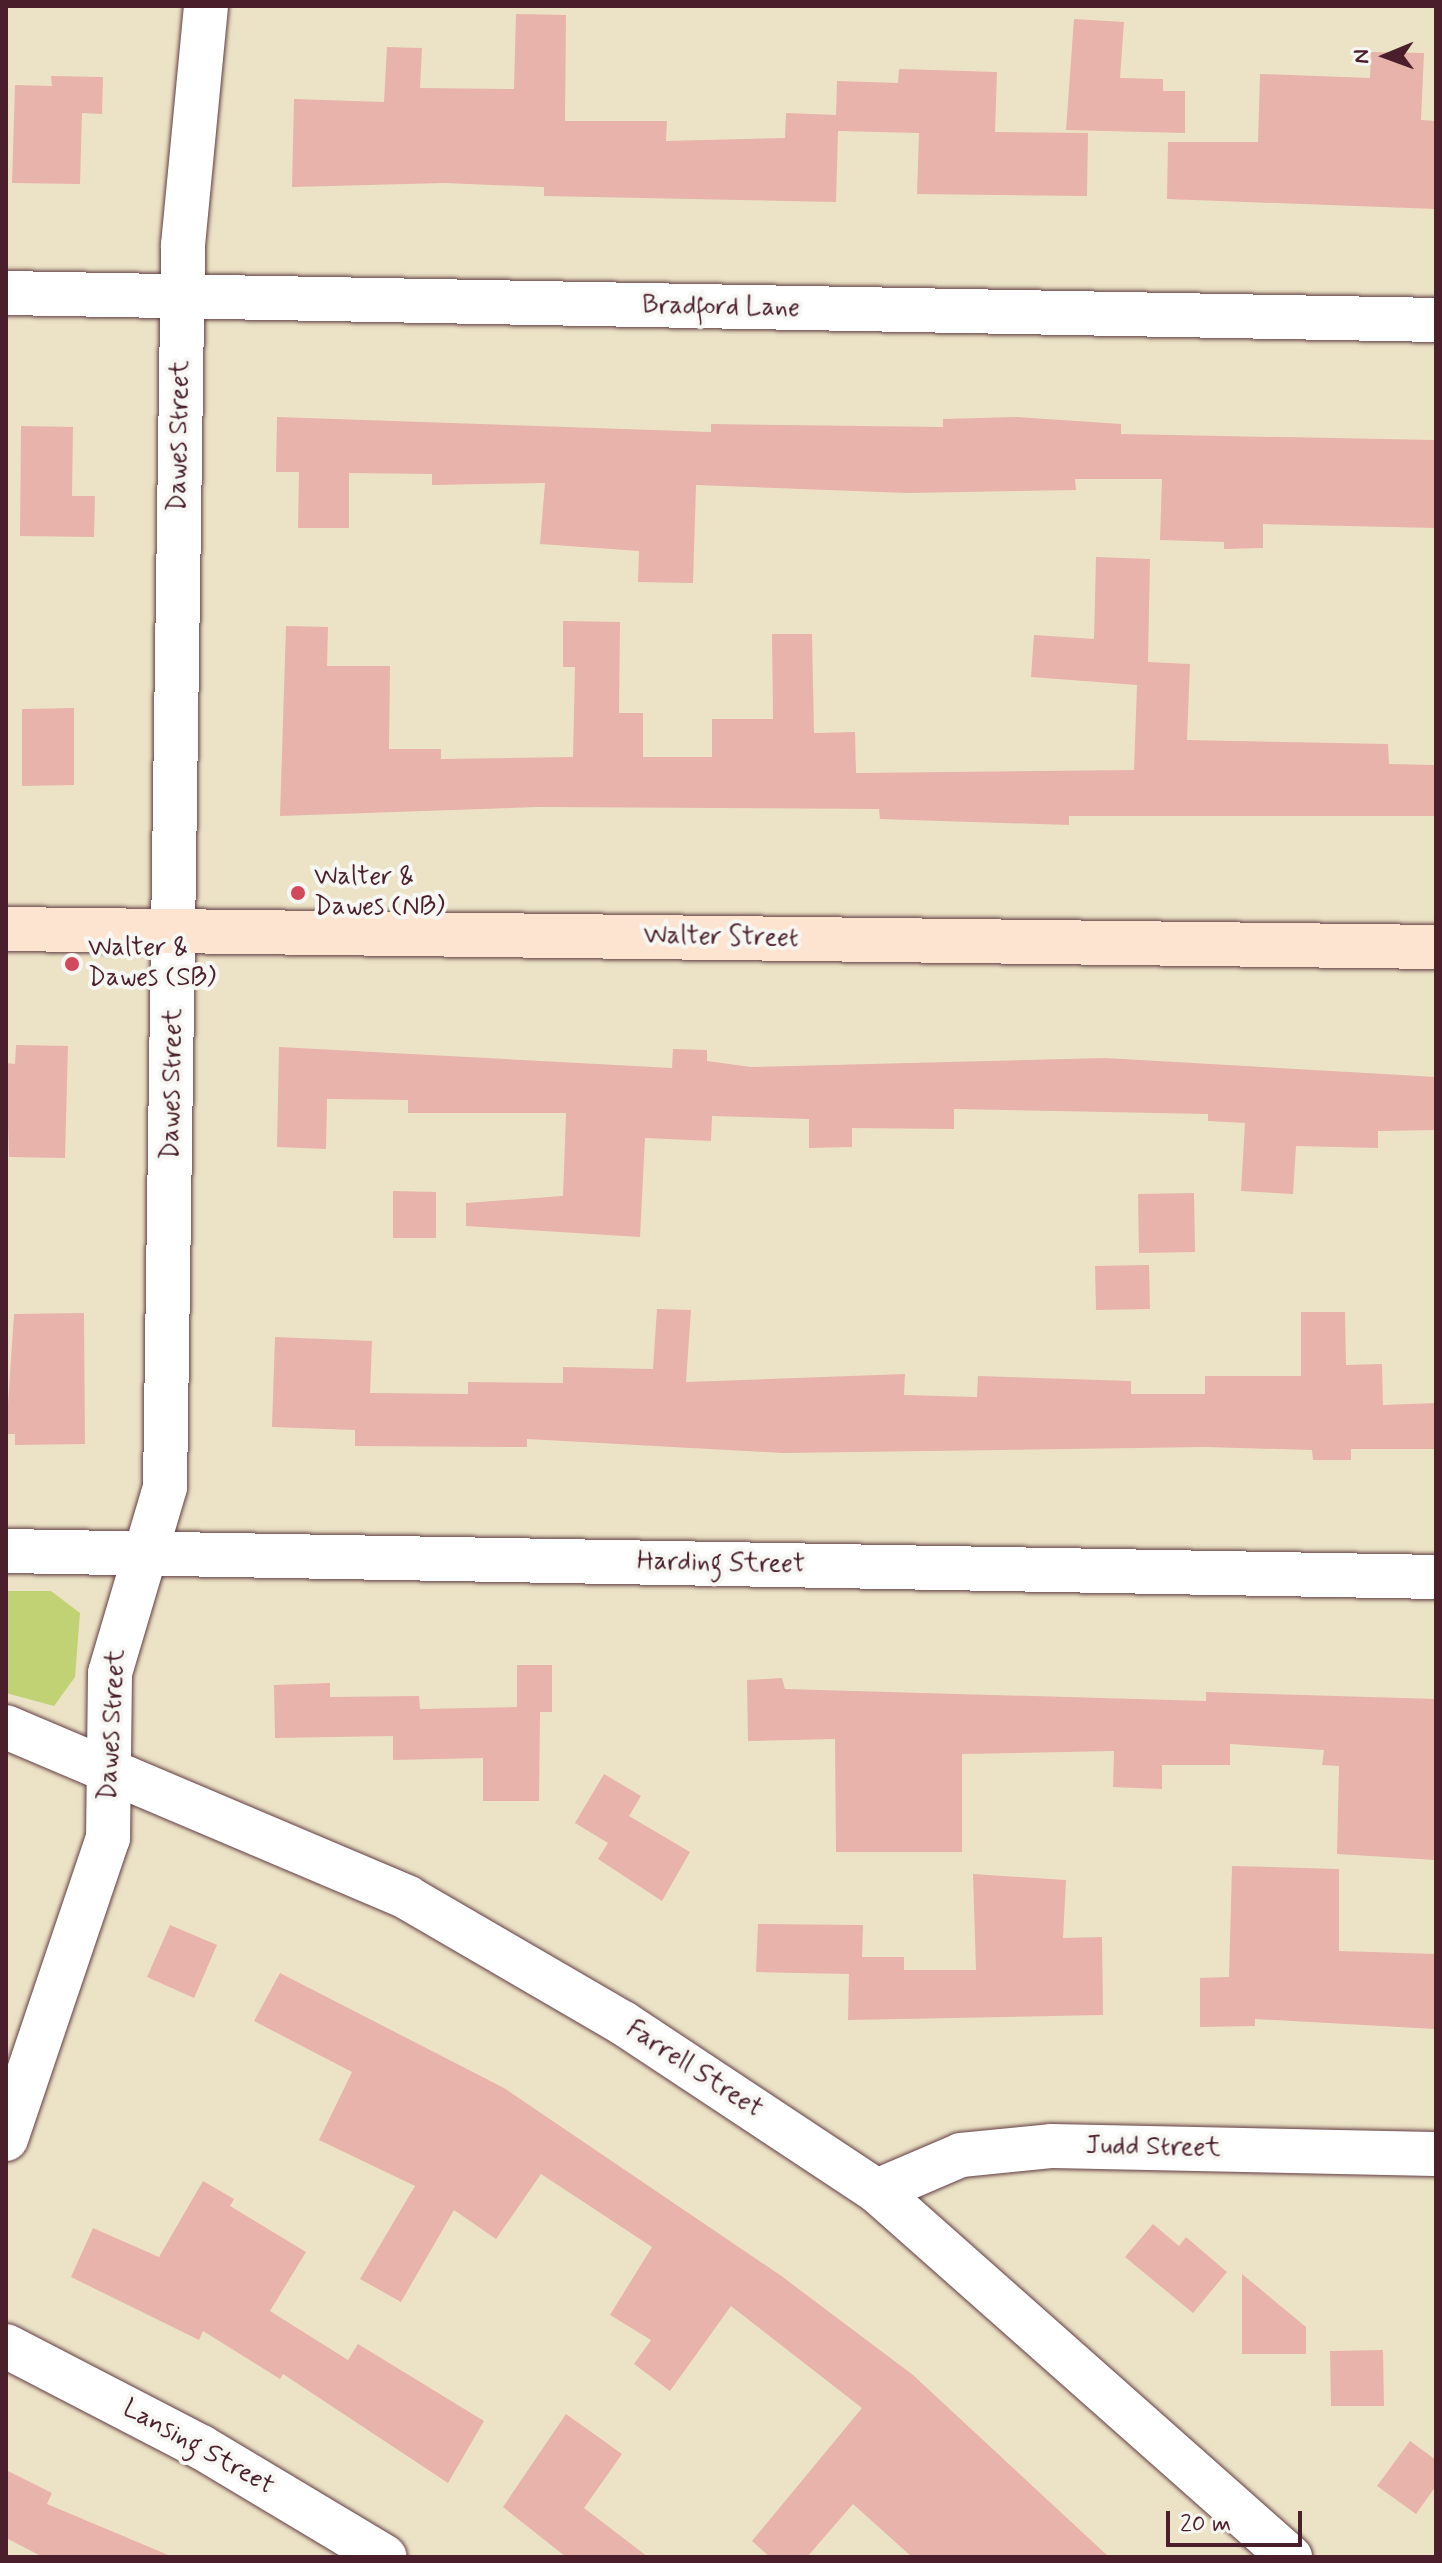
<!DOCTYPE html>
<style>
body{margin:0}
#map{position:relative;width:1442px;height:2563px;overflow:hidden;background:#ece3c6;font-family:Mynerve,sans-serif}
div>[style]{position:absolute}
.green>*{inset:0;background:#c1d274}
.building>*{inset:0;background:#e8b3aa}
.roads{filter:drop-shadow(0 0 2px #623c42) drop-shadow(0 0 2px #623c42)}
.street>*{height:44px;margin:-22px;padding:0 22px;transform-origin:22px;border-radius:22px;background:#fff}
.secondary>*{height:44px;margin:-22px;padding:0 22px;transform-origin:22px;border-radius:22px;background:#fde4d1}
.dots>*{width:22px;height:22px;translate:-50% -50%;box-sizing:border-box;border:4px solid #f6f6f2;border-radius:50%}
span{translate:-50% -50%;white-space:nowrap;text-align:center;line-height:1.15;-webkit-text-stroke:8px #f6f6f2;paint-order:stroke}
.street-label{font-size:26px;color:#4a1f2b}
.poi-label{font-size:26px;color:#4a1f2b}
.left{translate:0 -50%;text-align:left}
.frame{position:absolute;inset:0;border:8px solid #4a1f2b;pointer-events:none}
.north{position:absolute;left:1346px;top:16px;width:80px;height:80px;-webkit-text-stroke:6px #f6f6f2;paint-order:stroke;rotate:269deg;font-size:22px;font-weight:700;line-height:32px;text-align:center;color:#4a1f2b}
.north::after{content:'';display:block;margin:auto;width:28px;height:36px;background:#4a1f2b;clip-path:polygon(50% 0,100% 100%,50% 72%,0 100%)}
.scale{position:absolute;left:1166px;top:2511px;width:136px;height:36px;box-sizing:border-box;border:4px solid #4a1f2b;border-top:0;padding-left:10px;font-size:24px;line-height:28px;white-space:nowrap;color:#4a1f2b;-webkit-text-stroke:6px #f6f6f2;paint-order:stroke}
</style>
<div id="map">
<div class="green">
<div style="clip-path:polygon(6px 1591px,51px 1591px,80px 1613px,75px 1677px,54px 1706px,6px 1693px)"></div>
</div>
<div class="building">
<div style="clip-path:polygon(516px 14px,566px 15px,565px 121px,667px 121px,666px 141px,785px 138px,786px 113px,836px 115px,837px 81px,898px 83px,899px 69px,997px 72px,995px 132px,1088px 133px,1087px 196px,917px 194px,919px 133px,838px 131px,836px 202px,544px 196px,544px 187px,445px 183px,292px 187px,294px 99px,384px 102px,387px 47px,422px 48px,420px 88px,514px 89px)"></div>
<div style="clip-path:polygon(1074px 19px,1124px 22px,1120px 78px,1163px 79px,1163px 91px,1185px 91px,1185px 133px,1066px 130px)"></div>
<div style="clip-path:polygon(1371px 52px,1424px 53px,1421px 120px,1436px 121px,1436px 209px,1167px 199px,1168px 142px,1258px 142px,1260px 74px,1370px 78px)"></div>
<div style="clip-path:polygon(51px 76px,103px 77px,102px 114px,82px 113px,80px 184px,12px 183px,15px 85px,52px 86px)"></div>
<div style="clip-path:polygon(277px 417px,711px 432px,711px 424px,943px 427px,943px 419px,1017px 417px,1121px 424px,1121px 434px,1436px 440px,1436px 528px,1263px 524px,1263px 548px,1224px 549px,1224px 542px,1160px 540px,1162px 479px,1075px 479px,1076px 490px,907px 493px,696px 485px,693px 583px,638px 582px,639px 551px,540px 544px,545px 483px,432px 485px,432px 474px,349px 473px,349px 528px,298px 528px,299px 472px,276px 472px)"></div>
<div style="clip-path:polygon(21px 426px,73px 427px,72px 496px,95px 496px,94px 537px,20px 536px)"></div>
<div style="clip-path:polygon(1096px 557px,1150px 559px,1148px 662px,1190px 664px,1187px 740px,1388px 744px,1389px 764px,1436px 765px,1436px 816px,1069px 816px,1069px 825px,880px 819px,879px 809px,538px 807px,280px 816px,286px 626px,328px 627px,327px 666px,390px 666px,389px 749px,441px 749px,441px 759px,573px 757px,575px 667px,563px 667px,563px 621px,620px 622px,619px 713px,643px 713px,643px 757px,712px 757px,712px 719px,773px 719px,772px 634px,812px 634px,814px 733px,855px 732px,856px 773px,1134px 770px,1137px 685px,1031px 677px,1034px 635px,1094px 639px)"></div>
<div style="clip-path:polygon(74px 708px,74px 785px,22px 786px,22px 709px)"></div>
<div style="clip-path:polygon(16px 1045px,68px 1046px,65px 1158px,9px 1157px,6px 1063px,15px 1064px)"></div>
<div style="clip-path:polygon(279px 1047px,672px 1068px,673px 1049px,707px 1050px,707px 1061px,751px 1067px,1105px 1058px,1436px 1077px,1436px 1130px,1378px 1131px,1378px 1148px,1296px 1146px,1293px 1194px,1241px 1191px,1245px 1123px,1208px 1121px,1208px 1114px,954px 1109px,954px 1129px,852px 1128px,852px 1147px,809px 1148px,809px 1119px,712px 1116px,711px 1141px,645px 1138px,640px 1237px,466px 1226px,466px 1203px,563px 1196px,566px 1113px,408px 1113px,408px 1100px,327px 1099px,326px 1149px,277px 1147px)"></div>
<div style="clip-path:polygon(393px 1191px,436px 1192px,436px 1238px,393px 1238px)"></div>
<div style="clip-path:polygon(1194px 1193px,1195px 1252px,1139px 1253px,1138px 1194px)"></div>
<div style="clip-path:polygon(1149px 1265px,1150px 1309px,1096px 1310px,1095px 1266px)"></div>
<div style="clip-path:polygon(657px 1309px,691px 1310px,686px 1382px,905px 1374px,904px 1395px,977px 1397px,978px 1376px,1131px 1381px,1131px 1394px,1205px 1394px,1205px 1376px,1301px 1376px,1301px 1312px,1345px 1312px,1346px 1365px,1382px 1364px,1383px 1405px,1436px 1403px,1436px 1449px,1351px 1449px,1351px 1460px,1313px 1460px,1312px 1450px,1205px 1447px,783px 1453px,527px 1439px,527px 1447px,355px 1446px,355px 1430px,272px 1427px,275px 1337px,372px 1341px,370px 1393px,468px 1394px,468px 1382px,563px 1383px,563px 1367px,653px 1369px)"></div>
<div style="clip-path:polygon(84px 1313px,85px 1444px,15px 1445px,15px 1434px,6px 1434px,14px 1314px)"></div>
<div style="clip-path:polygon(517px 1665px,552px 1665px,552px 1712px,540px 1712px,539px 1801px,483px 1801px,483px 1758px,393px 1760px,393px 1736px,275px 1738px,274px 1685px,330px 1683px,330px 1697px,419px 1696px,420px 1709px,517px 1707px)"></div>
<div style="clip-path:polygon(782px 1678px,785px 1689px,1206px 1701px,1206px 1692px,1436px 1699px,1436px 1860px,1337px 1854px,1339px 1766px,1322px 1765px,1324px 1750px,1230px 1744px,1230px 1765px,1162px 1765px,1162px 1789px,1113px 1787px,1114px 1751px,962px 1754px,962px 1852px,836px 1852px,835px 1739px,748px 1741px,747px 1680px)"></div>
<div style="clip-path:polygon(604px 1774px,641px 1796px,629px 1816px,690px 1852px,662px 1901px,598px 1859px,608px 1843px,575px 1823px)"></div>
<div style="clip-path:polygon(1232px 1866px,1339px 1869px,1339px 1951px,1436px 1954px,1435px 2029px,1255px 2019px,1255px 2026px,1200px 2027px,1200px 1978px,1229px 1977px)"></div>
<div style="clip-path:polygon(973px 1874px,1066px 1880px,1063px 1938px,1102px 1937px,1103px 2015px,848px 2020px,849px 1974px,756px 1972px,758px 1924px,863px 1925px,862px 1957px,904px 1957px,904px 1970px,976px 1970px)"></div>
<div style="clip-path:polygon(170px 1925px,217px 1945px,194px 1998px,147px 1977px)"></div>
<div style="clip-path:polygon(280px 1973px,504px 2088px,780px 2275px,913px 2375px,1109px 2557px,912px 2557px,853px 2504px,807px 2557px,770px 2557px,752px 2541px,862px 2408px,731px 2306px,670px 2391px,634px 2364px,651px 2340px,610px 2315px,652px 2247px,541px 2174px,496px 2239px,454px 2210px,401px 2302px,360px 2279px,415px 2186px,319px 2140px,352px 2072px,254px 2021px)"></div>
<div style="clip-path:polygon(203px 2181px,234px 2199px,230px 2206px,306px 2252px,270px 2311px,348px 2360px,358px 2344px,484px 2421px,448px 2483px,283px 2374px,280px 2379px,203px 2331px,199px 2340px,71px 2277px,93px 2228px,159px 2257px)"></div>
<div style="clip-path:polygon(1153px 2224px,1179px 2246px,1186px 2237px,1227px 2272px,1193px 2313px,1125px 2257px)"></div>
<div style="clip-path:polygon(1242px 2274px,1306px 2327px,1306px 2354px,1242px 2354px)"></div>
<div style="clip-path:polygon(1383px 2350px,1384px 2406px,1331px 2406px,1330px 2351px)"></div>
<div style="clip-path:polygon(566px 2414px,622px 2454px,584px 2508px,648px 2557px,566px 2557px,503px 2507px)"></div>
<div style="clip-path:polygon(1410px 2441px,1436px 2460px,1436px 2486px,1416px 2514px,1377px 2486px)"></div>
<div style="clip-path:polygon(6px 2470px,52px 2493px,47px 2504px,173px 2557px,43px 2557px,6px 2538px)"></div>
</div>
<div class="roads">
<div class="street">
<div style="left:6px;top:293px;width:1430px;rotate:1.08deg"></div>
<div style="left:6px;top:1551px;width:1430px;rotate:1.04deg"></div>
<div style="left:6px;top:1727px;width:437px;rotate:23deg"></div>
<div style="left:408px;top:1898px;width:249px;rotate:30.2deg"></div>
<div style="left:623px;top:2023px;width:305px;rotate:33.5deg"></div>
<div style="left:877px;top:2191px;width:552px;rotate:41.55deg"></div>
<div style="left:6px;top:2139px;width:318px;rotate:-71.3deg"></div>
<div style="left:108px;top:1838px;width:165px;rotate:-89.3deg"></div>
<div style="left:110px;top:1673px;width:194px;rotate:-73.5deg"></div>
<div style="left:165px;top:1487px;width:1242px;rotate:-89.17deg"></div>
<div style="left:183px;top:245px;width:240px;rotate:-84.5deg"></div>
<div style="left:877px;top:2191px;width:91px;rotate:-23.2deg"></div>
<div style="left:961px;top:2155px;width:90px;rotate:-5.7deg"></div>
<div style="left:1051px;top:2146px;width:385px;rotate:1.2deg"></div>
<div style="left:6px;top:2346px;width:220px;rotate:27.4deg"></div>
<div style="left:201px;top:2447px;width:214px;rotate:30.9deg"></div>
</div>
<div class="secondary">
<div style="left:6px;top:929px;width:1430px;rotate:0.72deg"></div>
</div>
</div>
<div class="dots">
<div style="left:298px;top:893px;background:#d1495b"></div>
<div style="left:72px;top:964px;background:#d1495b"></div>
</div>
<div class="street-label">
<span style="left:721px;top:308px;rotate:1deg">Bradford Lane</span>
<span style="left:180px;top:436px;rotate:-89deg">Dawes Street</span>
<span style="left:721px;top:938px;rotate:1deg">Walter Street</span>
<span style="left:173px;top:1084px;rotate:-89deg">Dawes Street</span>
<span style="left:721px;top:1564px;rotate:1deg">Harding Street</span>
<span style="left:113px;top:1725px;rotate:-87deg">Dawes Street</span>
<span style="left:694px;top:2070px;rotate:33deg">Farrell Street</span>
<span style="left:1153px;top:2148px;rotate:1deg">Judd Street</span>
<span style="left:198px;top:2448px;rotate:29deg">Lansing Street</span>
</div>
<div class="poi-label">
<span class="left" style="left:314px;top:893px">Walter &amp;<br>Dawes (NB)</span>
<span class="left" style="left:88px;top:964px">Walter &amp;<br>Dawes (SB)</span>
</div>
<div class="frame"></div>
<div class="north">N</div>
<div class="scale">20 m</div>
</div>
